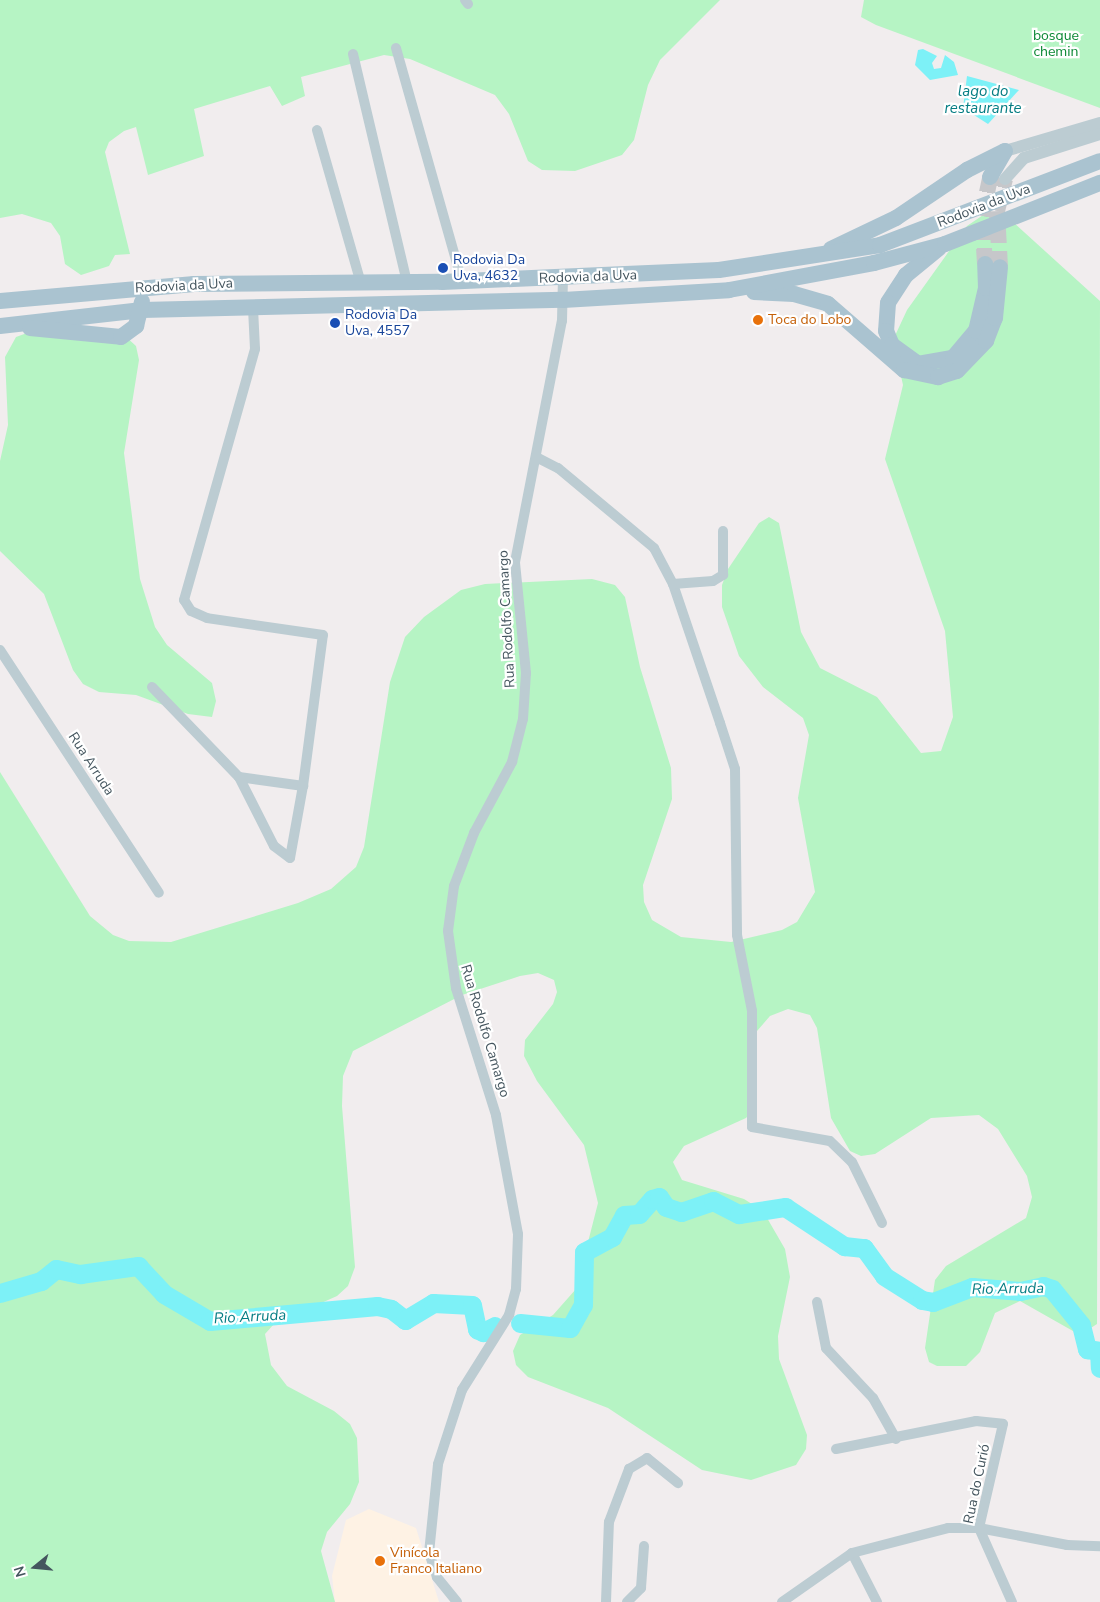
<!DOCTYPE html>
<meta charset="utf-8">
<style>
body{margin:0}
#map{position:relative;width:1100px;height:1602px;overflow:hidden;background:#f1edee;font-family:"Nunito Sans",sans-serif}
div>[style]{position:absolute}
.commercial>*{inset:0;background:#fef2e4}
.green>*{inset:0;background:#b6f4c4}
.water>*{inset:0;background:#7df1f7}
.river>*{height:19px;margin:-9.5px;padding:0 9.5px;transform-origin:9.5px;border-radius:9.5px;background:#7df1f7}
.primary-tunnel>*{height:16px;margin-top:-8px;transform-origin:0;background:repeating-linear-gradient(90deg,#c6c7ca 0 16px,transparent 0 24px)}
.minor>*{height:10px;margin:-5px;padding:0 5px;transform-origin:5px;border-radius:5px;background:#bcccd2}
.tertiary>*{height:12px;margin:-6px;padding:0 6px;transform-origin:6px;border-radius:6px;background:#bcccd2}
.primary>*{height:16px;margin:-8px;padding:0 8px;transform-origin:8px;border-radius:8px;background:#aac3d0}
.dots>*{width:14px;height:14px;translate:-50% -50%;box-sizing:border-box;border:2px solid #fff;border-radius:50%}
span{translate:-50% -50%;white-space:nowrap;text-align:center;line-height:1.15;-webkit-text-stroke:4.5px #fff;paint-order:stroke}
.park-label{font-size:14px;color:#0b8835}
.street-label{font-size:14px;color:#44555e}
.transit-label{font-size:14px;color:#164399}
.left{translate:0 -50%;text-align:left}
.food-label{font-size:14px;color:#c56008}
.water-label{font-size:15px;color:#057d83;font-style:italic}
.north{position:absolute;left:10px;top:1542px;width:50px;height:50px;-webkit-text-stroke:4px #fff;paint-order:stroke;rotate:253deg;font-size:14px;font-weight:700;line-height:20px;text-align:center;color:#44555e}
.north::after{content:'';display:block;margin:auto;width:18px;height:22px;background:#44555e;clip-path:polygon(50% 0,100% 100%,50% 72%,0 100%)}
</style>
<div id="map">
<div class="commercial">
<div style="clip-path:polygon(369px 1509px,416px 1528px,439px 1602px,335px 1602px,332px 1576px,346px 1520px)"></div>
</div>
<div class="green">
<div style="clip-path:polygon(0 0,720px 0,660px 60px,648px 85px,634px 140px,622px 155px,575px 171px,542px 170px,528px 161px,509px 114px,495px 95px,410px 59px,384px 55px,301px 77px,305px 96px,282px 106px,270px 86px,194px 109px,204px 156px,148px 175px,136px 127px,124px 131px,109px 142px,105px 152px,130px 254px,115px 255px,109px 266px,81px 275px,65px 264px,60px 236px,51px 223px,22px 214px,0 218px)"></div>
<div style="clip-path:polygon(864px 0,1100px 0,1100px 108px,876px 25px,861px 17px)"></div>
<div style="clip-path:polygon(989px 211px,1013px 222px,1100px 301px,1097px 1324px,1080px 1335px,1020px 1301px,995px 1313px,980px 1352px,966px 1366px,937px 1366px,929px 1362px,925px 1348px,935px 1280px,946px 1266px,1026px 1218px,1032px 1197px,1027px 1176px,998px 1129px,979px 1115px,931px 1118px,875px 1154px,861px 1156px,850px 1151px,831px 1118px,817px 1028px,810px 1015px,788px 1009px,770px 1016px,757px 1031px,756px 1107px,746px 1118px,684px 1146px,673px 1162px,682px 1180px,744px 1199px,763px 1211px,785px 1249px,790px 1277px,778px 1336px,779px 1359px,807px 1435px,806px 1449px,796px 1465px,751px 1480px,702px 1470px,608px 1408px,528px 1377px,516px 1365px,513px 1351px,520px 1335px,553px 1315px,576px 1289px,598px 1203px,584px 1145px,537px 1081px,524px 1056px,525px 1040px,553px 1004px,557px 992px,554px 980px,538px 973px,520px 976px,462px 995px,353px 1051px,343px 1076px,342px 1106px,355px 1267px,348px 1286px,337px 1296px,274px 1324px,265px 1334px,271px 1365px,287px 1386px,334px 1411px,350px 1424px,357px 1438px,359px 1482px,350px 1504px,327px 1532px,321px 1551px,335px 1602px,0 1602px,0 772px,90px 916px,113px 935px,129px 941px,171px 942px,298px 903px,331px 889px,356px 867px,364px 847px,390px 682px,405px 637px,424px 617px,461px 590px,485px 584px,592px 579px,615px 585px,625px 597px,640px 667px,671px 768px,672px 799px,643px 885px,644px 902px,652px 920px,681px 937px,731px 942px,782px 930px,797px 922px,815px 892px,798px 798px,809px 735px,803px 718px,763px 687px,739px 656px,722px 607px,722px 585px,728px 569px,759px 523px,769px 517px,779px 523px,801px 632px,820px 668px,877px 697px,921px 753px,941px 751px,953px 717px,945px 631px,885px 459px,903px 385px,893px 340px,907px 310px,967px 226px)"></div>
<div style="clip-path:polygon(27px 333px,124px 335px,136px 346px,139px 360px,124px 453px,140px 579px,155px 627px,167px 645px,212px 683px,216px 701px,212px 717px,188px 714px,136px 695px,99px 692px,83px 684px,73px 670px,44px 594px,0 551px,0 461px,8px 425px,5px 357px,16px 337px)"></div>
</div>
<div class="water">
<div style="clip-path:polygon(923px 49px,937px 56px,932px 63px,934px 69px,941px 68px,945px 55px,954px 62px,958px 75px,930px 80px,915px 65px,918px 50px)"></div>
<div style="clip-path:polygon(967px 76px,1019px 90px,988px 124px,963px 108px)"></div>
</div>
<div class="river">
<div style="left:0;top:1293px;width:43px;rotate:-16.3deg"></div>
<div style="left:41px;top:1281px;width:19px;rotate:-39deg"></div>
<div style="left:56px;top:1269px;width:25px;rotate:12deg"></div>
<div style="left:80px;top:1274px;width:59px;rotate:-7.9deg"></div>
<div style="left:138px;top:1266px;width:38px;rotate:47deg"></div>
<div style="left:164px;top:1294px;width:53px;rotate:30.4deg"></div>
<div style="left:210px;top:1321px;width:168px;rotate:-5.1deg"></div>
<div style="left:377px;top:1306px;width:14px;rotate:12deg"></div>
<div style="left:391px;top:1309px;width:18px;rotate:38deg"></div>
<div style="left:405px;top:1320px;width:33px;rotate:-31deg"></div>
<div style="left:433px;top:1303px;width:39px;rotate:3deg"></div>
<div style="left:472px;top:1305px;width:25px;rotate:78deg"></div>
<div style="left:477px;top:1329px;width:7px;rotate:27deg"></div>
<div style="left:483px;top:1332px;width:13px;rotate:-27deg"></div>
<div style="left:520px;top:1323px;width:50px;rotate:5.7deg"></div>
<div style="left:570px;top:1328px;width:26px;rotate:-61deg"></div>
<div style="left:583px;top:1305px;width:53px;rotate:-88.9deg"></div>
<div style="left:584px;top:1252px;width:32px;rotate:-28deg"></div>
<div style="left:612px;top:1237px;width:25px;rotate:-61deg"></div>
<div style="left:624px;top:1215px;width:15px;rotate:-4deg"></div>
<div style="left:639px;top:1214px;width:20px;rotate:-49deg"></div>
<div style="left:652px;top:1199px;width:7px;rotate:-16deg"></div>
<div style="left:659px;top:1197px;width:12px;rotate:55deg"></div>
<div style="left:666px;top:1207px;width:16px;rotate:18deg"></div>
<div style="left:681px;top:1212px;width:34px;rotate:-19deg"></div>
<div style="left:713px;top:1201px;width:29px;rotate:27deg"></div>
<div style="left:739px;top:1214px;width:47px;rotate:-8.7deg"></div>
<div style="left:785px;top:1207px;width:71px;rotate:33.5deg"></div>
<div style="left:844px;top:1246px;width:20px;rotate:6deg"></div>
<div style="left:864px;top:1248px;width:34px;rotate:54deg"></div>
<div style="left:884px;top:1276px;width:45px;rotate:32.3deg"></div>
<div style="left:922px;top:1300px;width:11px;rotate:10deg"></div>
<div style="left:933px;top:1302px;width:42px;rotate:-21deg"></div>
<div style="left:972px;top:1287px;width:48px;rotate:4.8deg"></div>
<div style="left:1020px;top:1291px;width:24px;rotate:-12deg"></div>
<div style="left:1043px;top:1286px;width:9px;rotate:18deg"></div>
<div style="left:1052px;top:1289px;width:46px;rotate:51.1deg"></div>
<div style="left:1081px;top:1325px;width:25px;rotate:76deg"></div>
<div style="left:1087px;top:1349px;width:12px;rotate:9deg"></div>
<div style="left:1099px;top:1351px;width:17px;rotate:87deg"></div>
</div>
<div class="primary-tunnel">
<div style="left:985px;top:264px;width:48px;rotate:-93.6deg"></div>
<div style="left:982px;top:216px;width:40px;rotate:-78deg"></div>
<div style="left:1000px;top:267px;width:56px;rotate:-93.1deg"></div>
<div style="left:997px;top:211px;width:33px;rotate:-76deg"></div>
</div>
<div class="minor">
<div style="left:465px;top:0;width:5px;rotate:53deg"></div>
<div style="left:396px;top:48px;width:242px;rotate:74.2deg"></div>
<div style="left:353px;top:54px;width:234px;rotate:76.7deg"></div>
<div style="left:317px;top:130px;width:159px;rotate:74deg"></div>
<div style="left:536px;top:457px;width:25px;rotate:27deg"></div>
<div style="left:558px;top:468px;width:125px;rotate:39.8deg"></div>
<div style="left:654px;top:548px;width:41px;rotate:62.2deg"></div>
<div style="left:673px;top:584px;width:147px;rotate:71.3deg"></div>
<div style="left:720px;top:723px;width:48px;rotate:71.9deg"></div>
<div style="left:735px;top:769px;width:166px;rotate:89.3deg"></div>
<div style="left:737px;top:935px;width:77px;rotate:78.8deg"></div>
<div style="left:752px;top:1011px;width:116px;rotate:90deg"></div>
<div style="left:752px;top:1127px;width:79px;rotate:10.2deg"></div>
<div style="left:830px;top:1141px;width:30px;rotate:44deg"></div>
<div style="left:852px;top:1162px;width:68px;rotate:63.8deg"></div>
<div style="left:673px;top:584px;width:40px;rotate:-4.3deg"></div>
<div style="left:713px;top:581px;width:12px;rotate:-31deg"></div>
<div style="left:723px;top:575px;width:44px;rotate:-90deg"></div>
<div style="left:0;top:650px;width:290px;rotate:56.8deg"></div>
<div style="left:152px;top:687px;width:125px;rotate:46deg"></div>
<div style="left:239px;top:777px;width:65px;rotate:8deg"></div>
<div style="left:303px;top:786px;width:152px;rotate:-82.5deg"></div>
<div style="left:323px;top:635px;width:117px;rotate:-171.7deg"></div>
<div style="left:207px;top:618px;width:17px;rotate:-156deg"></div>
<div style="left:191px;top:611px;width:13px;rotate:-122deg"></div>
<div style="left:184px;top:600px;width:261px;rotate:-74.2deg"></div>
<div style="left:255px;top:349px;width:41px;rotate:-92.8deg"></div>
<div style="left:239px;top:777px;width:77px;rotate:63.1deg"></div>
<div style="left:274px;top:846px;width:20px;rotate:37deg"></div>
<div style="left:290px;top:858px;width:73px;rotate:-79.8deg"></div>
<div style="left:817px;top:1302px;width:47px;rotate:78.9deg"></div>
<div style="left:826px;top:1348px;width:69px;rotate:46.8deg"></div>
<div style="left:873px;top:1398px;width:47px;rotate:60.7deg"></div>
<div style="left:836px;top:1449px;width:143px;rotate:-11.3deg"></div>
<div style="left:976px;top:1421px;width:27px;rotate:6deg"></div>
<div style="left:1003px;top:1424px;width:107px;rotate:103deg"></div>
<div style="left:979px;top:1528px;width:81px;rotate:66deg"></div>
<div style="left:852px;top:1553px;width:55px;rotate:63deg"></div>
<div style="left:457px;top:1602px;width:32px;rotate:-129deg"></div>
<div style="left:437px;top:1577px;width:25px;rotate:-108deg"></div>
<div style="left:429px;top:1553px;width:89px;rotate:-84.2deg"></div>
<div style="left:438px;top:1464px;width:78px;rotate:-72deg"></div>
<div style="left:462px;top:1390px;width:89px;rotate:-57.9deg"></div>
<div style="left:509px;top:1315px;width:27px;rotate:-75deg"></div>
<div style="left:516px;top:1289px;width:55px;rotate:-87.9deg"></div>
<div style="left:518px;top:1234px;width:121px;rotate:-100.5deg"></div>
<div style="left:496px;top:1115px;width:133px;rotate:-107.5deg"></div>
<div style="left:456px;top:988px;width:58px;rotate:-98deg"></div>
<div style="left:448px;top:931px;width:45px;rotate:-82.4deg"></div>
<div style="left:454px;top:886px;width:57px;rotate:-69.3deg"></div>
<div style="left:474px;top:833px;width:81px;rotate:-61.8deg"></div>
<div style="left:512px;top:762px;width:44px;rotate:-75.7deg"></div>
<div style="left:523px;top:719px;width:46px;rotate:-86.3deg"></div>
<div style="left:526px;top:673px;width:112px;rotate:-95.7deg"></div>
<div style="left:515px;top:562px;width:246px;rotate:-79deg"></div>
<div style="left:562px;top:321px;width:43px;rotate:-88.7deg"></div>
<div style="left:606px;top:1602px;width:80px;rotate:-87.9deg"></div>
<div style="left:609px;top:1522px;width:57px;rotate:-69.3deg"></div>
<div style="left:629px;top:1469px;width:21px;rotate:-31deg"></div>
<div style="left:647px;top:1458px;width:40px;rotate:39deg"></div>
<div style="left:627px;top:1602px;width:20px;rotate:-45deg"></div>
<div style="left:641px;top:1588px;width:42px;rotate:-85.9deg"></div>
<div style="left:782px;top:1602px;width:85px;rotate:-35deg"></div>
<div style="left:852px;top:1553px;width:99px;rotate:-14.6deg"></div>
<div style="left:948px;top:1528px;width:31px"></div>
<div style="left:979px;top:1528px;width:90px;rotate:10.9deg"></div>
<div style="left:1067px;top:1545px;width:33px;rotate:2deg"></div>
</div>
<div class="tertiary">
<div style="left:1005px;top:151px;width:99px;rotate:-16.4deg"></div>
<div style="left:1005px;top:179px;width:28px;rotate:-48deg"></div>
<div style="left:1024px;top:158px;width:80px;rotate:-17.5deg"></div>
</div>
<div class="primary">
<div style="left:990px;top:177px;width:30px;rotate:-60deg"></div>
<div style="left:939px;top:248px;width:43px;rotate:140.7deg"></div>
<div style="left:906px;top:275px;width:33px;rotate:123deg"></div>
<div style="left:888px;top:303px;width:28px;rotate:94deg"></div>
<div style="left:886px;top:331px;width:15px;rotate:67deg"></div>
<div style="left:892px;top:345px;width:32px;rotate:36deg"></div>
<div style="left:918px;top:364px;width:36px;rotate:-10deg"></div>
<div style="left:953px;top:358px;width:35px;rotate:-50deg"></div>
<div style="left:976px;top:331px;width:44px;rotate:-76.9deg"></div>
<div style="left:986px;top:288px;width:24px;rotate:-92deg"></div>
<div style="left:831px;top:249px;width:72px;rotate:-25.5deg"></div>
<div style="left:896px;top:218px;width:86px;rotate:-34.1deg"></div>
<div style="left:967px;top:170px;width:42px;rotate:-26.6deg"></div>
<div style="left:754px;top:292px;width:40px;rotate:2.9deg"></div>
<div style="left:794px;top:294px;width:35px;rotate:16deg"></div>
<div style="left:828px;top:304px;width:101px;rotate:41deg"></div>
<div style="left:904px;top:370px;width:35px;rotate:12deg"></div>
<div style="left:938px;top:377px;width:20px;rotate:-18deg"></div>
<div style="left:957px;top:371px;width:42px;rotate:-46deg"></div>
<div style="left:986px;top:341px;width:25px;rotate:-69deg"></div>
<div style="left:995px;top:318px;width:51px;rotate:-84.4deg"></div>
<div style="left:0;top:301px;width:195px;rotate:-5deg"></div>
<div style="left:194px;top:284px;width:248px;rotate:-0.5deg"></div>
<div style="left:442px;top:282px;width:277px;rotate:-2.5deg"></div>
<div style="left:719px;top:270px;width:163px;rotate:-8.8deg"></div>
<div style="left:880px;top:245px;width:235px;rotate:-20.9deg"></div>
<div style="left:0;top:326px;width:143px;rotate:-6.4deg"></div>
<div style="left:142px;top:310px;width:421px;rotate:-1.4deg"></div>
<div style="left:563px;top:300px;width:166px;rotate:-3.4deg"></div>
<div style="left:729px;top:290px;width:147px;rotate:-10.5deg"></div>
<div style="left:874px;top:263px;width:73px;rotate:-15deg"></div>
<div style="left:945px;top:244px;width:167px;rotate:-21.5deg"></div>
<div style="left:30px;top:328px;width:91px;rotate:5.6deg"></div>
<div style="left:121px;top:337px;width:19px;rotate:-36deg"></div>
<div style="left:136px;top:326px;width:25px;rotate:-76deg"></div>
</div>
<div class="dots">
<div style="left:443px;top:268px;background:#1a4fb4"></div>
<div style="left:758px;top:320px;background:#e8710a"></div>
<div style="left:335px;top:323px;background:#1a4fb4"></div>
<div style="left:380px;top:1561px;background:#e8710a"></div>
</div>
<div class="park-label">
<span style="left:1056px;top:44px">bosque<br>chemin</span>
</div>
<div class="street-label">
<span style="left:984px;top:206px;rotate:-21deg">Rodovia da Uva</span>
<span style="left:588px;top:277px;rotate:-2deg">Rodovia da Uva</span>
<span style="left:184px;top:286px;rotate:-3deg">Rodovia da Uva</span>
<span style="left:507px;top:619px;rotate:-93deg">Rua Rodolfo Camargo</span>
<span style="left:91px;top:764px;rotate:57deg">Rua Arruda</span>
<span style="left:485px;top:1031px;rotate:73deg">Rua Rodolfo Camargo</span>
<span style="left:977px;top:1484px;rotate:-78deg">Rua do Curió</span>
</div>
<div class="transit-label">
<span class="left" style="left:453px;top:268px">Rodovia Da<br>Uva, 4632</span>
<span class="left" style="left:345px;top:323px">Rodovia Da<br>Uva, 4557</span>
</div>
<div class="food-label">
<span class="left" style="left:768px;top:320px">Toca do Lobo</span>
<span class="left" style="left:390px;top:1561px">Vinícola<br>Franco Italiano</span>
</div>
<div class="water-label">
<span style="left:983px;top:100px">lago do<br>restaurante</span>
<span style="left:1008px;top:1289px;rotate:-1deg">Rio Arruda</span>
<span style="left:250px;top:1317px;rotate:-3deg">Rio Arruda</span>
</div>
<div class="north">N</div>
</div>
